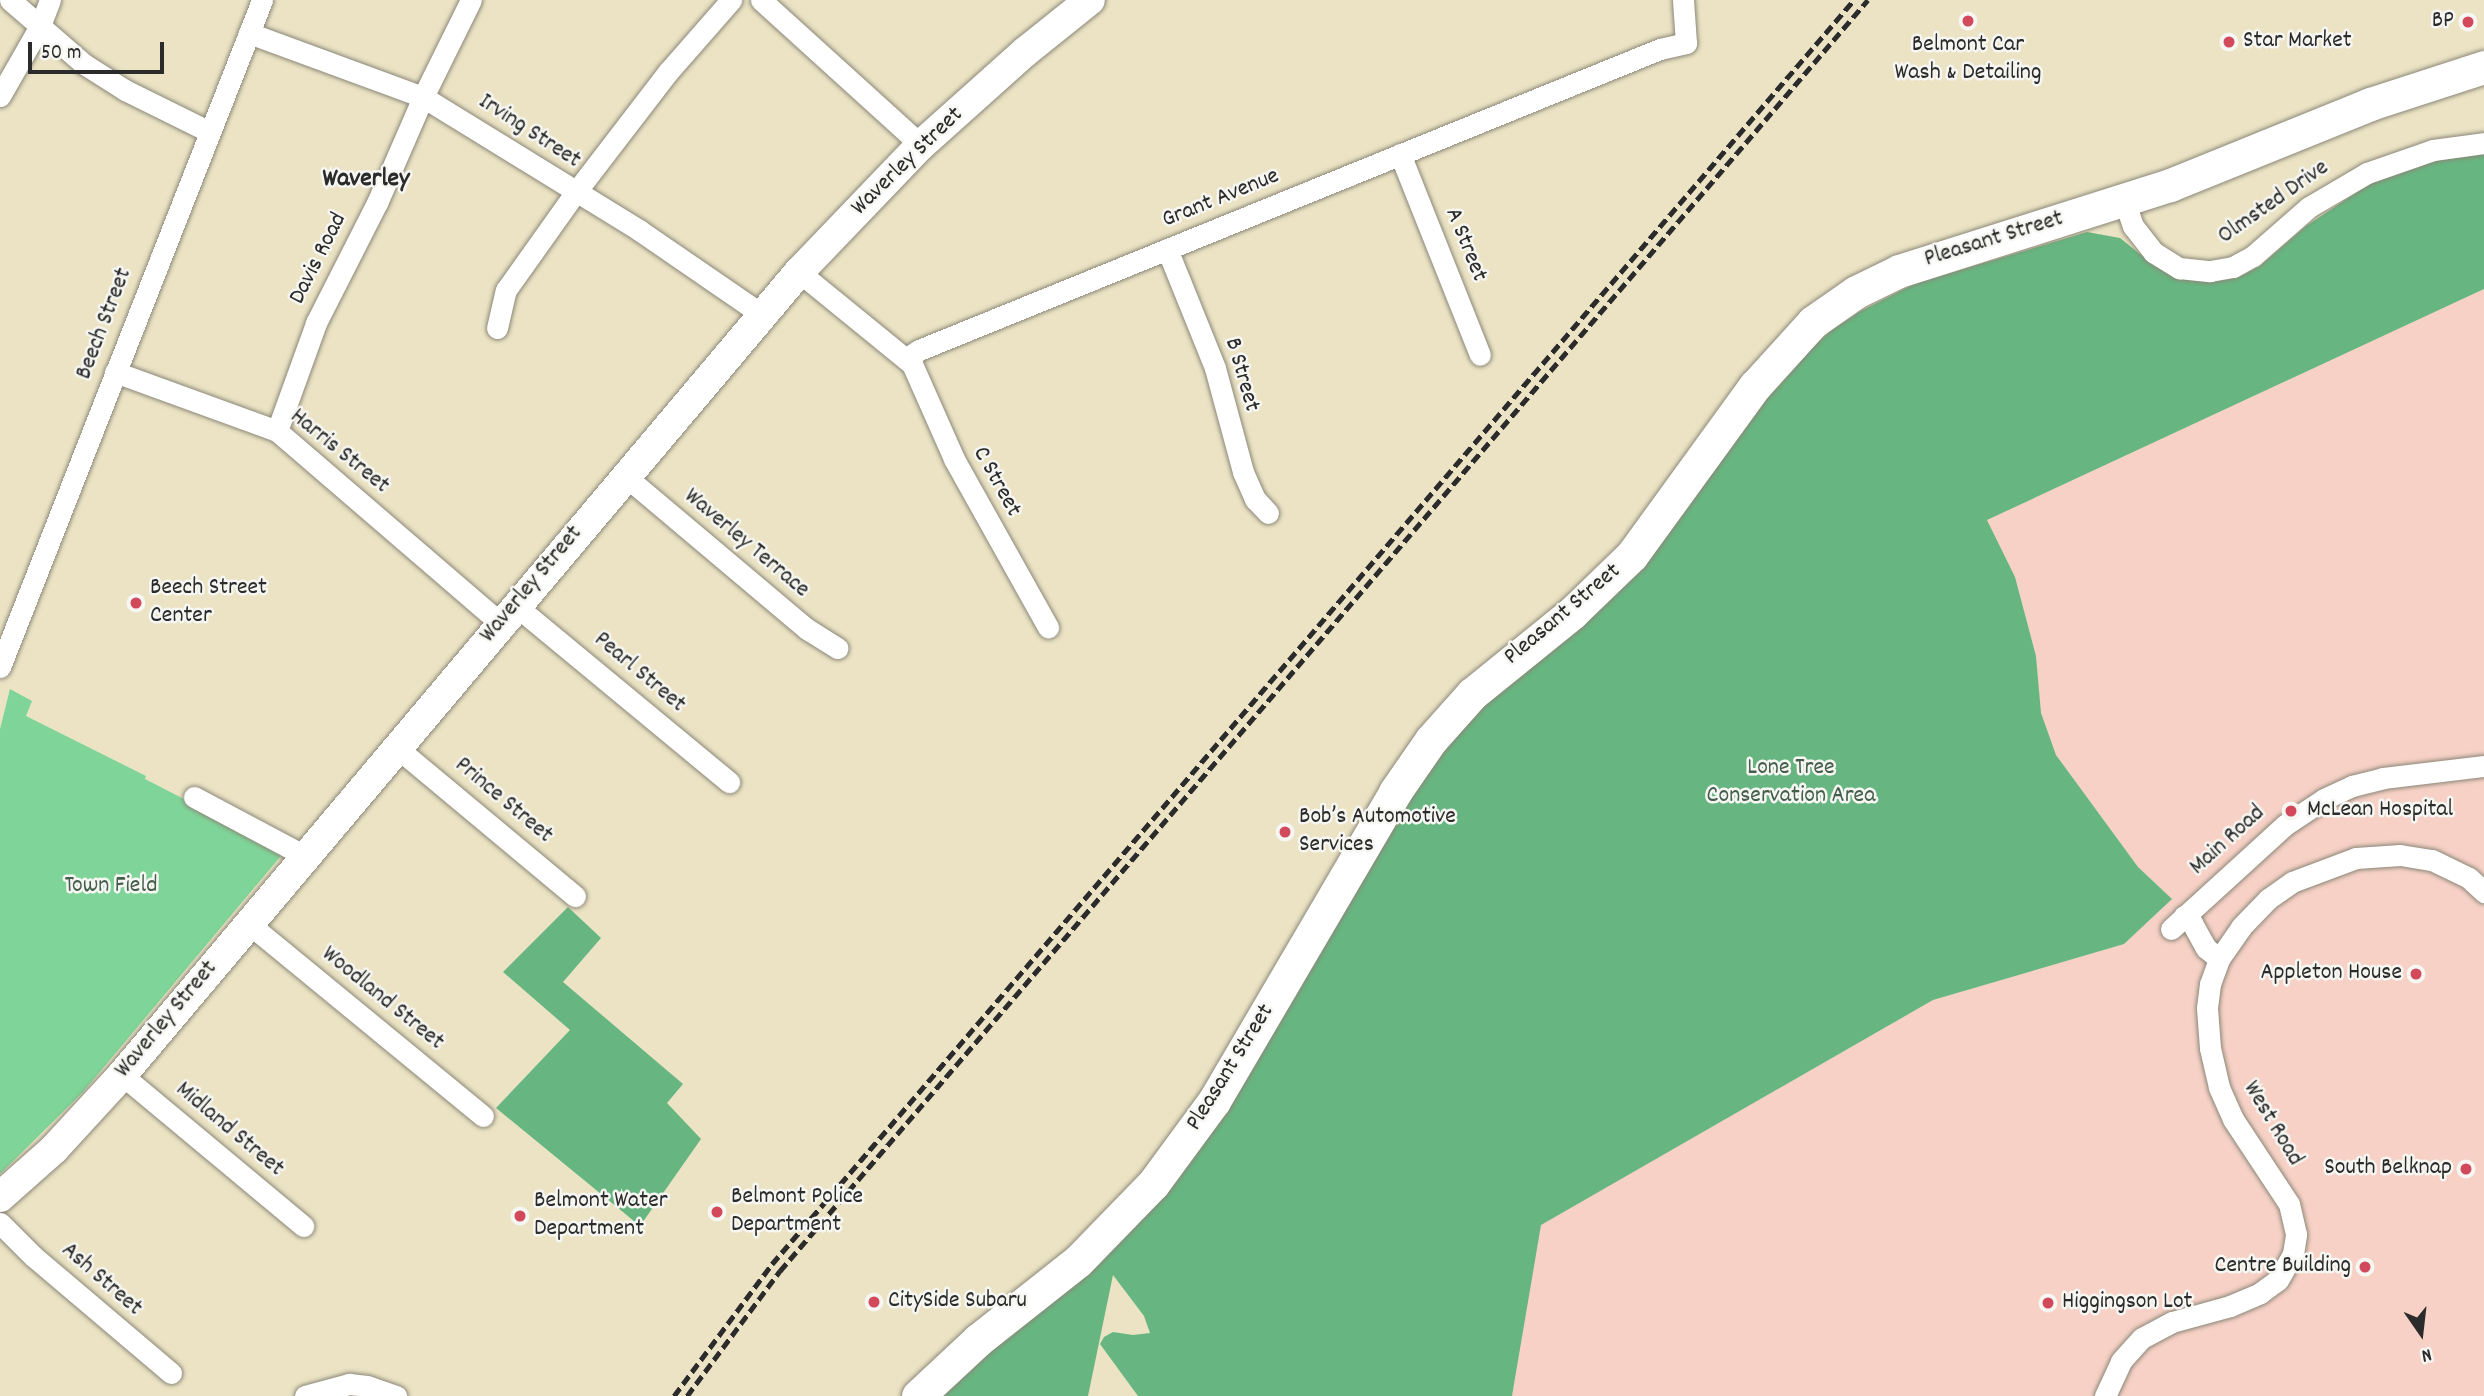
<!DOCTYPE html>
<meta charset="utf-8">
<style>
body{margin:0}
#map{position:relative;width:2484px;height:1396px;overflow:hidden;background:#ebe3c4;font-family:Dekko,sans-serif}
div>[style]{position:absolute}
.built>*{inset:0;background:#f7d1c6}
.green>*{inset:0;background:#7fd599}
.forest>*{inset:0;background:#67b681}
.roads{filter:drop-shadow(0 0 2px #8b8778) drop-shadow(0 0 2px #8b8778)}
.street>*{height:21px;margin:-10.5px;padding:0 10.5px;transform-origin:10.5px;border-radius:10.5px;background:#fff}
.secondary>*{height:30px;margin:-15px;padding:0 15px;transform-origin:15px;border-radius:15px;background:#fff}
.primary>*{height:33px;margin:-16.5px;padding:0 16.5px;transform-origin:16.5px;border-radius:16.5px;background:#fff}
.rail>*{height:5px;margin-top:-2.5px;transform-origin:0;background:repeating-linear-gradient(90deg,#2b2b2b 0 10px,transparent 0 15px)}
.dots>*{width:19px;height:19px;translate:-50% -50%;box-sizing:border-box;border:4px solid #f6f6f2;border-radius:50%}
span{translate:-50% -50%;white-space:nowrap;text-align:center;line-height:1.15;-webkit-text-stroke:5px #f6f6f2;paint-order:stroke}
.poi-label{font-size:24px;color:#2b2b2b}
.right{translate:-100% -50%;text-align:right}
.left{translate:0 -50%;text-align:left}
.street-label{font-size:24px;color:#2b2b2b}
.park-label{font-size:24px;color:#445e4c}
.neighbourhood-label{font-size:26px;color:#2b2b2b;font-weight:700}
.north{position:absolute;left:2386px;top:1298px;width:70px;height:70px;-webkit-text-stroke:5px #f6f6f2;paint-order:stroke;rotate:166deg;font-size:19px;font-weight:700;line-height:28px;text-align:center;color:#2b2b2b}
.north::after{content:'';display:block;margin:auto;width:24px;height:32px;background:#2b2b2b;clip-path:polygon(50% 0,100% 100%,50% 72%,0 100%)}
.scale{position:absolute;left:28px;top:42px;width:136px;height:32px;box-sizing:border-box;border:4px solid #2b2b2b;border-top:0;padding-left:9px;font-size:21px;line-height:24px;white-space:nowrap;color:#2b2b2b;-webkit-text-stroke:5px #f6f6f2;paint-order:stroke}
</style>
<div id="map">
<div class="built">
<div style="clip-path:polygon(2484px 289px,2484px 1396px,1512px 1396px,1540px 1225px,1933px 1000px,2124px 944px,2171px 898px,2138px 867px,2056px 755px,2041px 713px,2036px 656px,2015px 577px,1987px 520px)"></div>
</div>
<div class="green">
<div style="clip-path:polygon(10px 689px,32px 701px,26px 716px,146px 776px,145px 779px,285px 851px,83px 1092px,0 1174px,0 729px)"></div>
</div>
<div class="forest">
<div style="clip-path:polygon(2484px 154px,2484px 289px,1987px 520px,2015px 577px,2036px 656px,2041px 713px,2056px 755px,2138px 867px,2172px 899px,2124px 944px,1933px 1000px,1541px 1225px,1512px 1396px,1138px 1396px,1100px 1344px,1104px 1337px,1113px 1332px,1133px 1335px,1150px 1333px,1144px 1316px,1113px 1275px,1088px 1396px,934px 1396px,1069px 1284px,1430px 762px,1795px 363px,1832px 330px,1859px 312px,1914px 284px,2087px 232px,2120px 238px,2155px 266px,2177px 277px,2211px 282px,2237px 278px,2260px 266px,2306px 226px,2371px 183px,2419px 163px)"></div>
<div style="clip-path:polygon(568px 907px,601px 938px,563px 982px,683px 1084px,667px 1103px,701px 1139px,640px 1226px,496px 1108px,570px 1030px,503px 972px)"></div>
</div>
<div class="roads">
<div class="street">
<div style="left:10px;top:0;width:98px;rotate:40.9deg"></div>
<div style="left:84px;top:64px;width:49px;rotate:32.4deg"></div>
<div style="left:125px;top:90px;width:93px;rotate:26.3deg"></div>
<div style="left:761px;top:0;width:216px;rotate:42.2deg"></div>
<div style="left:249px;top:33px;width:185px;rotate:20.2deg"></div>
<div style="left:423px;top:97px;width:254px;rotate:31.6deg"></div>
<div style="left:639px;top:230px;width:148px;rotate:34.5deg"></div>
<div style="left:0;top:96px;width:81px;rotate:-60.3deg"></div>
<div style="left:40px;top:26px;width:28px;rotate:-69deg"></div>
<div style="left:1400px;top:154px;width:216px;rotate:68.3deg"></div>
<div style="left:2124px;top:200px;width:28px;rotate:71deg"></div>
<div style="left:2133px;top:226px;width:33px;rotate:52deg"></div>
<div style="left:2153px;top:252px;width:31px;rotate:32deg"></div>
<div style="left:2179px;top:268px;width:31px;rotate:6deg"></div>
<div style="left:2210px;top:271px;width:23px;rotate:-10deg"></div>
<div style="left:2233px;top:267px;width:23px;rotate:-29deg"></div>
<div style="left:2253px;top:256px;width:74px;rotate:-41.2deg"></div>
<div style="left:2309px;top:207px;width:67px;rotate:-30.4deg"></div>
<div style="left:2367px;top:173px;width:70px;rotate:-19.2deg"></div>
<div style="left:2433px;top:150px;width:51px;rotate:-7.8deg"></div>
<div style="left:1167px;top:249px;width:128px;rotate:68deg"></div>
<div style="left:1215px;top:368px;width:108px;rotate:74.9deg"></div>
<div style="left:1243px;top:472px;width:30px;rotate:66deg"></div>
<div style="left:1255px;top:499px;width:19px;rotate:47deg"></div>
<div style="left:799px;top:272px;width:146px;rotate:39.2deg"></div>
<div style="left:912px;top:364px;width:104px;rotate:66.1deg"></div>
<div style="left:954px;top:459px;width:193px;rotate:60.8deg"></div>
<div style="left:497px;top:328px;width:39px;rotate:-77deg"></div>
<div style="left:506px;top:290px;width:119px;rotate:-54.6deg"></div>
<div style="left:575px;top:193px;width:153px;rotate:-52.5deg"></div>
<div style="left:668px;top:72px;width:96px;rotate:-48.8deg"></div>
<div style="left:907px;top:358px;width:14px;rotate:-34deg"></div>
<div style="left:919px;top:350px;width:800px;rotate:-22.11deg"></div>
<div style="left:1660px;top:49px;width:27px;rotate:-13deg"></div>
<div style="left:1686px;top:43px;width:43px;rotate:-94deg"></div>
<div style="left:115px;top:372px;width:172px;rotate:20deg"></div>
<div style="left:277px;top:431px;width:294px;rotate:40.7deg"></div>
<div style="left:277px;top:431px;width:115px;rotate:-70.1deg"></div>
<div style="left:316px;top:323px;width:135px;rotate:-63.1deg"></div>
<div style="left:377px;top:203px;width:116px;rotate:-66.5deg"></div>
<div style="left:423px;top:97px;width:108px;rotate:-63.7deg"></div>
<div style="left:624px;top:475px;width:239px;rotate:40.1deg"></div>
<div style="left:807px;top:629px;width:36px;rotate:32deg"></div>
<div style="left:515px;top:605px;width:278px;rotate:39.6deg"></div>
<div style="left:0;top:667px;width:717px;rotate:-68.55deg"></div>
<div style="left:396px;top:747px;width:233px;rotate:39.8deg"></div>
<div style="left:194px;top:797px;width:126px;rotate:28deg"></div>
<div style="left:2184px;top:916px;width:11px;rotate:41deg"></div>
<div style="left:2192px;top:923px;width:29px;rotate:61deg"></div>
<div style="left:2206px;top:948px;width:17px;rotate:40deg"></div>
<div style="left:248px;top:923px;width:304px;rotate:39.4deg"></div>
<div style="left:2171px;top:929px;width:154px;rotate:-42.4deg"></div>
<div style="left:2285px;top:825px;width:47px;rotate:-33.7deg"></div>
<div style="left:2324px;top:799px;width:31px;rotate:-25deg"></div>
<div style="left:2352px;top:786px;width:32px;rotate:-14deg"></div>
<div style="left:2383px;top:778px;width:102px;rotate:-6.8deg"></div>
<div style="left:122px;top:1075px;width:236px;rotate:39.8deg"></div>
<div style="left:0;top:1223px;width:47px;rotate:45deg"></div>
<div style="left:33px;top:1256px;width:181px;rotate:40.3deg"></div>
<div style="left:305px;top:1396px;width:46px;rotate:-15.3deg"></div>
<div style="left:349px;top:1384px;width:18px;rotate:6deg"></div>
<div style="left:367px;top:1386px;width:31px;rotate:19deg"></div>
<div style="left:2105px;top:1396px;width:38px;rotate:-65deg"></div>
<div style="left:2121px;top:1361px;width:31px;rotate:-48deg"></div>
<div style="left:2142px;top:1338px;width:34px;rotate:-28deg"></div>
<div style="left:2172px;top:1322px;width:60px;rotate:-15.4deg"></div>
<div style="left:2230px;top:1306px;width:33px;rotate:-23deg"></div>
<div style="left:2260px;top:1293px;width:22px;rotate:-36deg"></div>
<div style="left:2278px;top:1280px;width:30px;rotate:-60deg"></div>
<div style="left:2293px;top:1254px;width:20px;rotate:-81deg"></div>
<div style="left:2296px;top:1234px;width:31px;rotate:-103deg"></div>
<div style="left:2289px;top:1204px;width:102px;rotate:-123.4deg"></div>
<div style="left:2233px;top:1119px;width:35px;rotate:-114deg"></div>
<div style="left:2219px;top:1087px;width:40px;rotate:-103deg"></div>
<div style="left:2210px;top:1048px;width:40px;rotate:-94.3deg"></div>
<div style="left:2207px;top:1008px;width:24px;rotate:-83deg"></div>
<div style="left:2210px;top:984px;width:27px;rotate:-70deg"></div>
<div style="left:2219px;top:959px;width:39px;rotate:-55deg"></div>
<div style="left:2241px;top:927px;width:39px;rotate:-46deg"></div>
<div style="left:2268px;top:899px;width:29px;rotate:-35deg"></div>
<div style="left:2292px;top:882px;width:68px;rotate:-20.6deg"></div>
<div style="left:2356px;top:858px;width:44px;rotate:-3.9deg"></div>
<div style="left:2400px;top:855px;width:32px;rotate:9deg"></div>
<div style="left:2432px;top:860px;width:41px;rotate:25.9deg"></div>
<div style="left:2469px;top:878px;width:21px;rotate:43deg"></div>
</div>
<div class="secondary">
<div style="left:0;top:1197px;width:72px;rotate:-41.6deg"></div>
<div style="left:54px;top:1149px;width:100px;rotate:-47.4deg"></div>
<div style="left:122px;top:1075px;width:1050px;rotate:-49.87deg"></div>
<div style="left:799px;top:272px;width:176px;rotate:-46.2deg"></div>
<div style="left:921px;top:145px;width:140px;rotate:-41.8deg"></div>
<div style="left:1025px;top:52px;width:83px;rotate:-38.7deg"></div>
</div>
<div class="primary">
<div style="left:918px;top:1396px;width:82px;rotate:-43deg"></div>
<div style="left:978px;top:1340px;width:127px;rotate:-38.3deg"></div>
<div style="left:1078px;top:1261px;width:107px;rotate:-45.8deg"></div>
<div style="left:1153px;top:1184px;width:103px;rotate:-53.7deg"></div>
<div style="left:1214px;top:1101px;width:358px;rotate:-59.6deg"></div>
<div style="left:1395px;top:792px;width:63px;rotate:-55.3deg"></div>
<div style="left:1431px;top:740px;width:62px;rotate:-48.3deg"></div>
<div style="left:1472px;top:694px;width:129px;rotate:-39deg"></div>
<div style="left:1572px;top:613px;width:83px;rotate:-44deg"></div>
<div style="left:1632px;top:555px;width:209px;rotate:-54deg"></div>
<div style="left:1755px;top:386px;width:86px;rotate:-47.8deg"></div>
<div style="left:1813px;top:322px;width:52px;rotate:-34.9deg"></div>
<div style="left:1856px;top:292px;width:48px;rotate:-26deg"></div>
<div style="left:1899px;top:271px;width:284px;rotate:-17.6deg"></div>
<div style="left:2170px;top:185px;width:216px;rotate:-22deg"></div>
<div style="left:2370px;top:104px;width:120px;rotate:-18deg"></div>
</div>
</div>
<div class="rail">
<div style="left:674px;top:1396px;width:164px;rotate:-53.4deg"></div>
<div style="left:772px;top:1264px;width:1664px;rotate:-49.44deg"></div>
<div style="left:687px;top:1396px;width:156px;rotate:-53.4deg"></div>
<div style="left:780px;top:1271px;width:1673px;rotate:-49.44deg"></div>
</div>
<div class="dots">
<div style="left:1968px;top:21px;background:#d1495b"></div>
<div style="left:2468px;top:22px;background:#d1495b"></div>
<div style="left:2229px;top:42px;background:#d1495b"></div>
<div style="left:136px;top:603px;background:#d1495b"></div>
<div style="left:2291px;top:811px;background:#d1495b"></div>
<div style="left:1285px;top:832px;background:#d1495b"></div>
<div style="left:2416px;top:974px;background:#d1495b"></div>
<div style="left:2466px;top:1169px;background:#d1495b"></div>
<div style="left:717px;top:1212px;background:#d1495b"></div>
<div style="left:520px;top:1216px;background:#d1495b"></div>
<div style="left:2365px;top:1267px;background:#d1495b"></div>
<div style="left:874px;top:1302px;background:#d1495b"></div>
<div style="left:2048px;top:1303px;background:#d1495b"></div>
</div>
<div class="poi-label">
<span class="right" style="left:2454px;top:22px">BP</span>
<span class="left" style="left:2243px;top:42px">Star Market</span>
<span style="left:1968px;top:60px">Belmont Car<br>Wash &amp; Detailing</span>
<span class="left" style="left:150px;top:603px">Beech Street<br>Center</span>
<span class="left" style="left:2307px;top:811px">McLean Hospital</span>
<span class="left" style="left:1299px;top:832px">Bob’s Automotive<br>Services</span>
<span class="right" style="left:2402px;top:974px">Appleton House</span>
<span class="right" style="left:2452px;top:1169px">South Belknap</span>
<span class="left" style="left:731px;top:1212px">Belmont Police<br>Department</span>
<span class="left" style="left:534px;top:1216px">Belmont Water<br>Department</span>
<span class="right" style="left:2351px;top:1267px">Centre Building</span>
<span class="left" style="left:888px;top:1302px">CitySide Subaru</span>
<span class="left" style="left:2062px;top:1303px">Higgingson Lot</span>
</div>
<div class="street-label">
<span style="left:529px;top:132px;rotate:33deg">Irving Street</span>
<span style="left:908px;top:162px;rotate:-44deg">Waverley Street</span>
<span style="left:1221px;top:199px;rotate:-22deg">Grant Avenue</span>
<span style="left:2274px;top:203px;rotate:-35deg">Olmsted Drive</span>
<span style="left:1994px;top:240px;rotate:-17deg">Pleasant Street</span>
<span style="left:1465px;top:245px;rotate:68deg">A Street</span>
<span style="left:319px;top:259px;rotate:-63deg">Davis Road</span>
<span style="left:105px;top:324px;rotate:-69deg">Beech Street</span>
<span style="left:1241px;top:375px;rotate:74deg">B Street</span>
<span style="left:339px;top:452px;rotate:39deg">Harris Street</span>
<span style="left:996px;top:482px;rotate:61deg">C Street</span>
<span style="left:746px;top:544px;rotate:40deg">Waverley Terrace</span>
<span style="left:532px;top:585px;rotate:-50deg">Waverley Street</span>
<span style="left:1563px;top:615px;rotate:-40deg">Pleasant Street</span>
<span style="left:639px;top:673px;rotate:40deg">Pearl Street</span>
<span style="left:503px;top:801px;rotate:40deg">Prince Street</span>
<span style="left:2228px;top:841px;rotate:-42deg">Main Road</span>
<span style="left:382px;top:999px;rotate:39deg">Woodland Street</span>
<span style="left:167px;top:1020px;rotate:-50deg">Waverley Street</span>
<span style="left:1231px;top:1068px;rotate:-58deg">Pleasant Street</span>
<span style="left:2272px;top:1124px;rotate:59deg">West Road</span>
<span style="left:229px;top:1130px;rotate:40deg">Midland Street</span>
<span style="left:101px;top:1280px;rotate:41deg">Ash Street</span>
</div>
<div class="park-label">
<span style="left:1791px;top:783px">Lone Tree<br>Conservation Area</span>
<span style="left:111px;top:887px">Town Field</span>
</div>
<div class="neighbourhood-label">
<span style="left:366px;top:180px">Waverley</span>
</div>
<div class="north">N</div>
<div class="scale">50 m</div>
</div>
